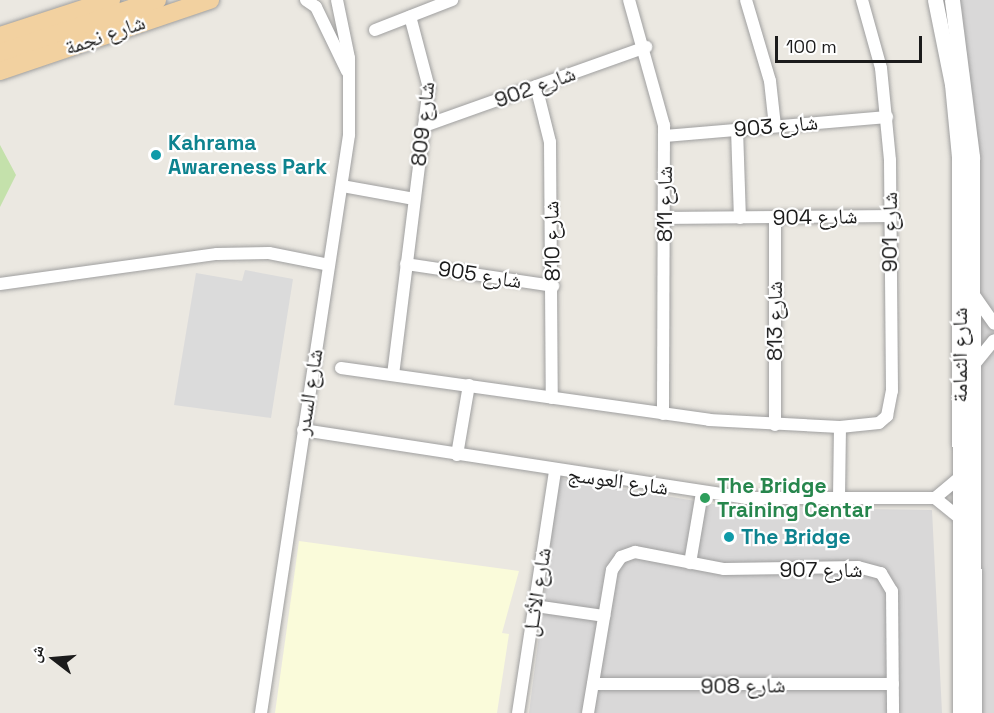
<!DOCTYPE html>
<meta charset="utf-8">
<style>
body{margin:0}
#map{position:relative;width:994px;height:713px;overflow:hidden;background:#ebe8e1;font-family:"Space Grotesk","Noto Naskh Arabic",sans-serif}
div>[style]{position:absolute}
.residential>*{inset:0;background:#d9d8d8}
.education>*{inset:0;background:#fafbda}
.grass>*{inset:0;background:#c4e1ab}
.parking>*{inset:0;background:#dbdbdb}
.roads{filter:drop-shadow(0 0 2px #9f9f9f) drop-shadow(0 0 2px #9f9f9f)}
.minor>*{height:12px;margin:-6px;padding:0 6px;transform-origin:6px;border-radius:6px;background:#fff}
.tertiary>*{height:15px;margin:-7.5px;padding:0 7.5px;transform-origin:7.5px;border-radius:7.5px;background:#fff}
.primary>*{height:18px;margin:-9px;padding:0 9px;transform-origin:9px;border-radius:9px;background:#f2d1a0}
.dots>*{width:16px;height:16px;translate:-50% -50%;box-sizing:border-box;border:3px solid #fff;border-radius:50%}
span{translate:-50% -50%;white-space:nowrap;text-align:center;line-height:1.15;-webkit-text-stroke:4.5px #fff;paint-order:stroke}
.street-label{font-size:21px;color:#1b1b1b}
.culture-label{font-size:21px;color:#0d838f;font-weight:700}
.left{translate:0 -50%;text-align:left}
.leisure-label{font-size:21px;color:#27864d;font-weight:700}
.north{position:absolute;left:24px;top:629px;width:60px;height:60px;-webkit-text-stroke:4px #fff;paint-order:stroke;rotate:286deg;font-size:16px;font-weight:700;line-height:24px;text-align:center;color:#1b1b1b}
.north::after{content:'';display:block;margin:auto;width:21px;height:27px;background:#1b1b1b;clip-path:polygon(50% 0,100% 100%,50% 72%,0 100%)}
.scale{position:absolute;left:775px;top:36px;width:147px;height:27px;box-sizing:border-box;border:3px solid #1b1b1b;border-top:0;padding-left:8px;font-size:18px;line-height:21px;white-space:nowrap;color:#1b1b1b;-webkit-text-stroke:4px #fff;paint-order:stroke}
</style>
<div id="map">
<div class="residential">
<div style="clip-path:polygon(937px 0,994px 0,994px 713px,962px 713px,959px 216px)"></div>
<div style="clip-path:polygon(559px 478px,731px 507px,932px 510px,942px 713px,529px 713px)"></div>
</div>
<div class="education">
<div style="clip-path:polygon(299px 541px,519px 571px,502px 633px,509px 634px,497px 713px,275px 713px)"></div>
</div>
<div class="grass">
<div style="clip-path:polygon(0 145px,16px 175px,0 207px)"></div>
</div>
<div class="parking">
<div style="clip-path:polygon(245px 270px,293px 279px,271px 418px,174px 405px,196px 273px,242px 281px)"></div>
</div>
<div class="roads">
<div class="minor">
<div style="left:306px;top:0;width:12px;rotate:35deg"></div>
<div style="left:316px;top:7px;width:71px;rotate:64.2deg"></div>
<div style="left:629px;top:0;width:130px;rotate:74.4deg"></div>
<div style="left:664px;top:125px;width:289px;rotate:90.2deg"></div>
<div style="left:746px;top:0;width:84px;rotate:73.5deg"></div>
<div style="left:770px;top:81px;width:45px;rotate:83.7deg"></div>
<div style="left:375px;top:30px;width:83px;rotate:-21.3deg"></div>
<div style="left:536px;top:86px;width:58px;rotate:76deg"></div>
<div style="left:550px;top:142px;width:256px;rotate:89.6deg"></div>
<div style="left:424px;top:126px;width:236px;rotate:-19.6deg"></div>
<div style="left:737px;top:129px;width:89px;rotate:88.1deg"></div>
<div style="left:665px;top:136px;width:223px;rotate:-4.9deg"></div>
<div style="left:342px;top:186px;width:73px;rotate:10.2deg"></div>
<div style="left:665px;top:218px;width:225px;rotate:-0.5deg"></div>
<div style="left:406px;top:264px;width:149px;rotate:8.5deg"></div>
<div style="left:0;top:284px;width:219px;rotate:-7.9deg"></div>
<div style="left:217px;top:254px;width:52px;rotate:-1.1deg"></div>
<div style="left:269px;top:253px;width:61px;rotate:11.3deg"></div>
<div style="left:974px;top:295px;width:35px;rotate:55deg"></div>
<div style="left:973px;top:366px;width:33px;rotate:-51deg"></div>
<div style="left:341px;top:368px;width:372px;rotate:8deg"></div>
<div style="left:709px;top:420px;width:131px;rotate:3.1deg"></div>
<div style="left:840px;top:427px;width:39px;rotate:-6deg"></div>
<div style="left:879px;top:423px;width:11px;rotate:-41deg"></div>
<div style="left:887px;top:416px;width:25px;rotate:-79deg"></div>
<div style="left:892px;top:391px;width:231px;rotate:-90.5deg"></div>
<div style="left:890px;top:160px;width:92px;rotate:-95.6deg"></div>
<div style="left:881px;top:68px;width:71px;rotate:-105.6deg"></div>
<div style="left:393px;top:375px;width:289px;rotate:-82.9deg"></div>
<div style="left:429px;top:88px;width:74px;rotate:-104.8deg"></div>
<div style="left:775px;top:425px;width:208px;rotate:-90deg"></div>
<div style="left:303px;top:430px;width:448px;rotate:8.7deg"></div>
<div style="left:746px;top:498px;width:189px"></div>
<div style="left:935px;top:498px;width:33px;rotate:-40deg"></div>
<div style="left:457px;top:455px;width:71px;rotate:-80.3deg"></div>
<div style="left:839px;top:498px;width:71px;rotate:-89.2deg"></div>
<div style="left:935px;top:498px;width:33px;rotate:39deg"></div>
<div style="left:690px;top:563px;width:71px;rotate:-80.3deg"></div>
<div style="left:535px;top:606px;width:70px;rotate:8.2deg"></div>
<div style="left:593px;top:684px;width:300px"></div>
<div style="left:261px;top:713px;width:585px;rotate:-81.34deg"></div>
<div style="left:349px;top:135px;width:77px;rotate:-90deg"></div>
<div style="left:349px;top:58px;width:59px;rotate:-101.7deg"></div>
<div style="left:518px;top:713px;width:245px;rotate:-81.3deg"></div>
<div style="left:588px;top:713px;width:145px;rotate:-80.5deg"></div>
<div style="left:612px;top:570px;width:16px;rotate:-55deg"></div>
<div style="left:621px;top:557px;width:15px;rotate:-20deg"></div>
<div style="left:635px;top:552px;width:91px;rotate:10.8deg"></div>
<div style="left:724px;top:569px;width:134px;rotate:-0.9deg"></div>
<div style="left:858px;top:567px;width:24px;rotate:15deg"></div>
<div style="left:881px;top:573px;width:21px;rotate:59deg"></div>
<div style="left:892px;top:591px;width:122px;rotate:89.5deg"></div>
</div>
<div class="tertiary">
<div style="left:935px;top:0;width:86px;rotate:78.6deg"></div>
<div style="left:952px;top:84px;width:73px;rotate:84.5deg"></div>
<div style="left:959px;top:157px;width:556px;rotate:89.9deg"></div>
<div style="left:952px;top:0;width:158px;rotate:82.7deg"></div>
<div style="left:972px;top:157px;width:556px;rotate:89.79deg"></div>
</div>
<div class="primary">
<div style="left:0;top:36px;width:117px;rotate:-18deg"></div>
<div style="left:0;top:53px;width:166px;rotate:-18.7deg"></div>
<div style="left:0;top:71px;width:222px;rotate:-18.7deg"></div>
</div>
</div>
<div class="dots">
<div style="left:156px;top:155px;background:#0f9aa8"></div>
<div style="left:705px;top:498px;background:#2e9e5b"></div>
<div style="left:729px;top:537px;background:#0f9aa8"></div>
</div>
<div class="street-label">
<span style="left:105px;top:35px;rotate:-19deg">شارع نجمة</span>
<span style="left:535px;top:87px;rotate:-20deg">شارع 902</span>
<span style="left:423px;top:124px;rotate:-84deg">شارع 809</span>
<span style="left:776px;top:126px;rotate:-5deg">شارع 903</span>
<span style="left:665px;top:204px;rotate:-90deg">شارع 811</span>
<span style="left:815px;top:217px;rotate:-1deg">شارع 904</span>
<span style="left:890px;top:232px;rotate:-90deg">شارع 901</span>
<span style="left:552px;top:241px;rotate:-91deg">شارع 810</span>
<span style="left:480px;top:275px;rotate:9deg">شارع 905</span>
<span style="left:775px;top:321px;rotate:-90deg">شارع 813</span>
<span style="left:960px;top:355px;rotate:-90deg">شارع الثمامة</span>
<span style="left:309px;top:392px;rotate:-81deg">شارع السدر</span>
<span style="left:618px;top:481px;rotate:8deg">شارع العوسج</span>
<span style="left:821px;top:570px">شارع 907</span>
<span style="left:537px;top:592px;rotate:-81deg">شارع الأثــل</span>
<span style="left:743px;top:686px;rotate:-1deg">شارع 908</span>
</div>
<div class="culture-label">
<span class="left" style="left:168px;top:155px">Kahrama<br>Awareness Park</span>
<span class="left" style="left:741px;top:537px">The Bridge</span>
</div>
<div class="leisure-label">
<span class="left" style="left:717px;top:498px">The Bridge<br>Training Centar</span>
</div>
<div class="north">ش</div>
<div class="scale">100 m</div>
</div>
